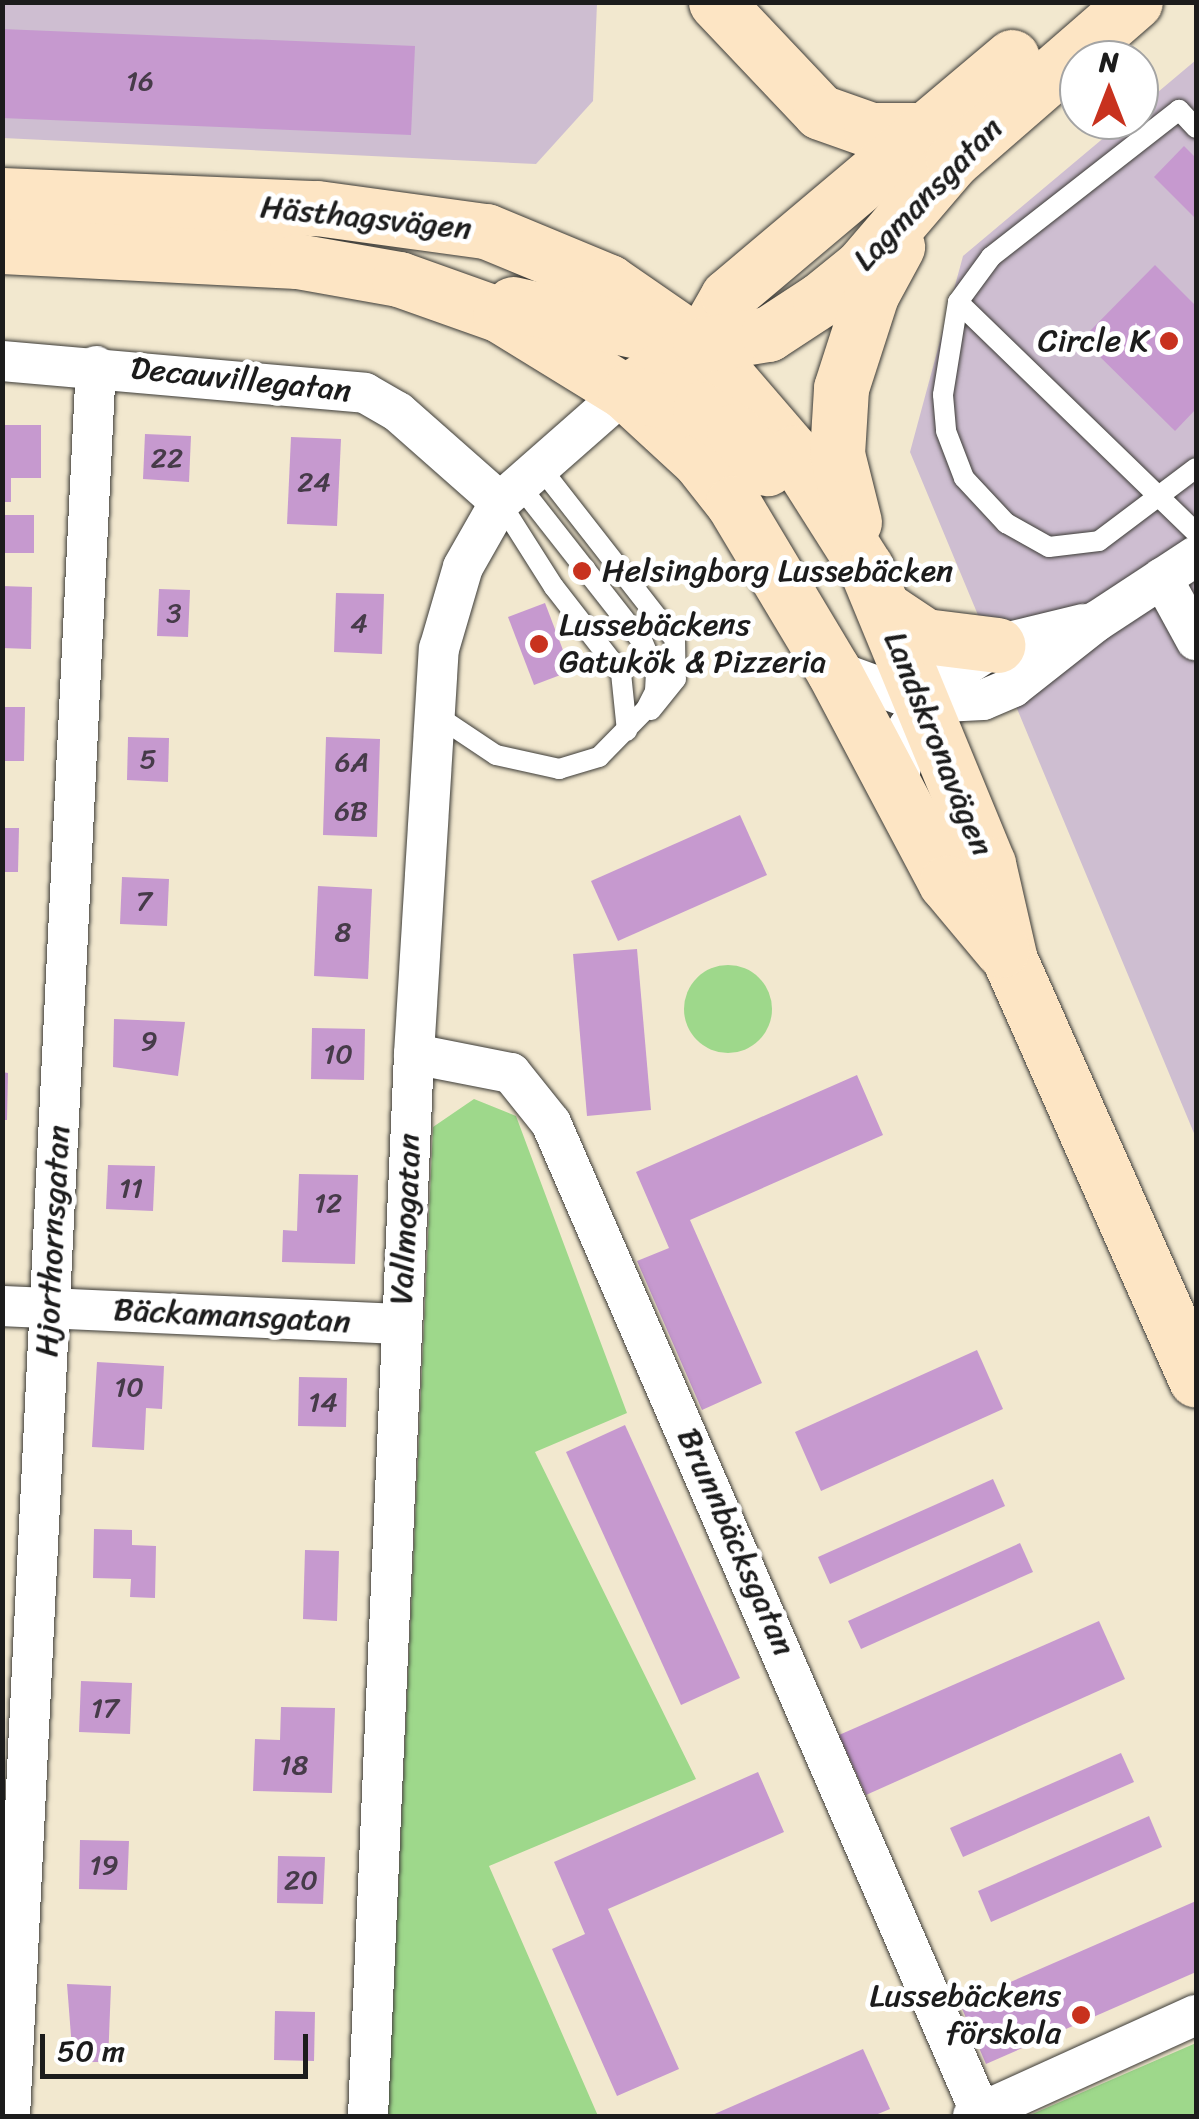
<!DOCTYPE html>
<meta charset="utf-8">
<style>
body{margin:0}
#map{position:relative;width:1199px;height:2119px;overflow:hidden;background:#f2e8cf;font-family:Sriracha,sans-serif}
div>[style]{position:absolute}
.industrial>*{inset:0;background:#cebed1}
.green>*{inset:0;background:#9ed88b}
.round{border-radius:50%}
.building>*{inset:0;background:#c699cf}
.roads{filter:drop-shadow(0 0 2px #3c3b37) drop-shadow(0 0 2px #3c3b37)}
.lane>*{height:20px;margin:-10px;padding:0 10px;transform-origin:10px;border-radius:10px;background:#fff}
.street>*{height:40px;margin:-20px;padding:0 20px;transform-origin:20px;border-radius:20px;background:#fff}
.secondary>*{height:55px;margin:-27.5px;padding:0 27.5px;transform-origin:27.5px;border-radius:27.5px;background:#fde5c4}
.dots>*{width:28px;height:28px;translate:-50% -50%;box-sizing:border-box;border:5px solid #fff;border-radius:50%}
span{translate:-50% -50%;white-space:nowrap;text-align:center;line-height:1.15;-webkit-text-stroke:10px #fff;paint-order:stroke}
.number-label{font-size:28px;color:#463b49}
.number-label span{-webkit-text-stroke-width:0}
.street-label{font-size:32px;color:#1c1c1c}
.poi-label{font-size:32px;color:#1c1c1c}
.right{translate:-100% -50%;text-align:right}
.left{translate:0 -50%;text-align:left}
.frame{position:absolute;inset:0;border:5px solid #1c1c1c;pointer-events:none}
.north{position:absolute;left:1059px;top:40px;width:100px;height:100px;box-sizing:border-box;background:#fff;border:2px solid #a4a4a4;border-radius:50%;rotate:0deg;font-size:28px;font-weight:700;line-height:40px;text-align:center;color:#1c1c1c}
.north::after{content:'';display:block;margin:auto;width:35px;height:45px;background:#c8321e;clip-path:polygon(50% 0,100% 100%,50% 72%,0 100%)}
.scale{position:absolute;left:40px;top:2034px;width:268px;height:45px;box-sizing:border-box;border:5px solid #1c1c1c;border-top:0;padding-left:12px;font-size:30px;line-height:35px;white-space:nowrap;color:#1c1c1c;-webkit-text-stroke:8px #fff;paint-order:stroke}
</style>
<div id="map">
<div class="industrial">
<div style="clip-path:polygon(3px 3px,597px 3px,593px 101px,536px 164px,3px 138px)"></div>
<div style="clip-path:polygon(1196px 60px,1196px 1138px,910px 452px,963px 256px,1125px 120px,1139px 120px,1139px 108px)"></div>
</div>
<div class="green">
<div class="round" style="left:684px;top:965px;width:88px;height:88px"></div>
<div style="clip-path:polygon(474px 1099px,516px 1116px,627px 1413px,535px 1452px,696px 1779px,489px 1866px,598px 2116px,388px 2116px,433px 1127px)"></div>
<div style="clip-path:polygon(1196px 2043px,1196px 2116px,1029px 2116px,1030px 2115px)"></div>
</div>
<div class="building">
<div style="clip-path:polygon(2px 29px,415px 46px,411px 135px,2px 118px)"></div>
<div style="clip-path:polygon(1184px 146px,1196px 158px,1196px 219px,1154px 177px)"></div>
<div style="clip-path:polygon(1155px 265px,1196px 306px,1196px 409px,1175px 431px,1082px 339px)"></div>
<div style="clip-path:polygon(2px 425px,41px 425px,41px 478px,11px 478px,11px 502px,2px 502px)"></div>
<div style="clip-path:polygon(145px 434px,191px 436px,189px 482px,143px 479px)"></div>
<div style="clip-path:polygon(291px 437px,341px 439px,337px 526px,287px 524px)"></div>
<div style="clip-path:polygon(2px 515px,34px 515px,34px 553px,2px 553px)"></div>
<div style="clip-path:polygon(2px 586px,32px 587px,31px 649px,2px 648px)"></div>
<div style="clip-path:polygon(159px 589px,190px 590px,188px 637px,157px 636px)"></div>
<div style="clip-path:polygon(336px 593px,384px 594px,382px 654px,334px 652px)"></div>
<div style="clip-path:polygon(545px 603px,571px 671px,534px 685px,508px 617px)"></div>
<div style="clip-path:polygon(2px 707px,25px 707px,24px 761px,2px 761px)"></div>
<div style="clip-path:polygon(128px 737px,169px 738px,168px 782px,127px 780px)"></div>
<div style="clip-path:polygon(326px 737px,380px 739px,377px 837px,323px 835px)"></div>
<div style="clip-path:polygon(740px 815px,767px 875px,618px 941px,591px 881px)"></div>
<div style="clip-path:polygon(2px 828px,19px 828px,18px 872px,2px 872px)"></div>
<div style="clip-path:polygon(122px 877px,169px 879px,167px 926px,120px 924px)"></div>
<div style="clip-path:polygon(318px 886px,372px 889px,368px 979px,314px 976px)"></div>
<div style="clip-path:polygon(637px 949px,651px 1110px,587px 1116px,573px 954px)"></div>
<div style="clip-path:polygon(114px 1019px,185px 1022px,178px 1076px,113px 1067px)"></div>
<div style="clip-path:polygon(312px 1028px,365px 1029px,364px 1080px,311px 1079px)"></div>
<div style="clip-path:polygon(2px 1072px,8px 1073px,7px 1120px,2px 1120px)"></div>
<div style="clip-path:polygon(857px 1075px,883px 1135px,690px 1220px,762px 1383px,702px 1410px,637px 1261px,669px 1248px,636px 1172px)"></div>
<div style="clip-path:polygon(108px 1165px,155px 1166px,153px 1211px,106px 1209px)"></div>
<div style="clip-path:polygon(299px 1174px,358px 1175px,355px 1264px,282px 1262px,283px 1230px,297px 1231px)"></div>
<div style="clip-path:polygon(977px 1350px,1003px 1409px,821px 1491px,795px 1432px)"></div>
<div style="clip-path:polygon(97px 1362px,164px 1366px,162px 1409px,146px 1408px,144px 1450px,92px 1447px)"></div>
<div style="clip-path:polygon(299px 1377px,347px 1378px,346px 1427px,298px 1426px)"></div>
<div style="clip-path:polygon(625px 1425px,740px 1678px,681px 1705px,566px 1452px)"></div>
<div style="clip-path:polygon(993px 1479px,1005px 1506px,830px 1584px,818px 1557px)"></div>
<div style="clip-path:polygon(94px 1529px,132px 1530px,132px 1545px,156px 1546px,155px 1598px,130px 1597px,131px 1579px,93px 1578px)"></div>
<div style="clip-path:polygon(1020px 1543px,1033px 1572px,861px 1649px,848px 1621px)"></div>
<div style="clip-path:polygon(305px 1550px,339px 1551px,337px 1621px,303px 1619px)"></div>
<div style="clip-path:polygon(1099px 1621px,1125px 1679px,866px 1795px,839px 1735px)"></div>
<div style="clip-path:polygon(81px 1681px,132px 1683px,130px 1734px,79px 1732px)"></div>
<div style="clip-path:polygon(281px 1707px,335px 1708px,332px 1793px,253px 1791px,255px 1739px,280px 1740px)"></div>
<div style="clip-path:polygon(1121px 1753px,1134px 1782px,963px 1857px,950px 1828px)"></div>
<div style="clip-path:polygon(758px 1772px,784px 1832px,608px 1909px,679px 2069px,617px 2096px,552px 1949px,585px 1934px,554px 1862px)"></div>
<div style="clip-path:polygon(1149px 1816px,1162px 1847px,991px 1922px,978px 1891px)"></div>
<div style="clip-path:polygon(80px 1840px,129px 1841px,127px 1890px,79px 1889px)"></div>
<div style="clip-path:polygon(278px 1856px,325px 1857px,323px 1904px,277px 1903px)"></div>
<div style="clip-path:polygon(1196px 1901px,1196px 1972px,986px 2064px,960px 2004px)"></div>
<div style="clip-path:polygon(67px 1984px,111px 1986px,108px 2062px,73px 2062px)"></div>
<div style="clip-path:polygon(275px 2011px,315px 2012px,314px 2061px,274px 2060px)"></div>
<div style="clip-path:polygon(863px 2049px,890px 2109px,873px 2116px,710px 2116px)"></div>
</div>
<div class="roads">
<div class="lane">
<div style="left:1196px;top:128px;width:25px;rotate:-133deg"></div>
<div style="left:1179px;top:110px;width:239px;rotate:142deg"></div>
<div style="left:991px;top:257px;width:56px;rotate:126.3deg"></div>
<div style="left:958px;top:302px;width:94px;rotate:99.2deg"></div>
<div style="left:943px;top:395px;width:36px;rotate:85deg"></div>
<div style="left:946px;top:431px;width:50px;rotate:69deg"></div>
<div style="left:964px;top:478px;width:62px;rotate:47deg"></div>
<div style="left:1006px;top:523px;width:49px;rotate:29.2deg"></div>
<div style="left:1049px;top:547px;width:50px;rotate:-6.8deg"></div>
<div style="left:1099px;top:541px;width:121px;rotate:-37deg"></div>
<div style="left:958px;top:302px;width:332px;rotate:44.1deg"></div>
<div style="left:540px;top:467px;width:219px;rotate:52deg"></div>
<div style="left:675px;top:640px;width:39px;rotate:89deg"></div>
<div style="left:676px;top:679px;width:40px;rotate:129deg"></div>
<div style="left:500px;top:502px;width:101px;rotate:57.6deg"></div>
<div style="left:554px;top:587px;width:109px;rotate:52.1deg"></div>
<div style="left:621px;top:673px;width:58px;rotate:84.1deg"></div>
<div style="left:436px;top:715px;width:72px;rotate:33.7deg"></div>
<div style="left:496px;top:755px;width:65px;rotate:12.5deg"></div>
<div style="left:559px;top:769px;width:42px;rotate:-16.7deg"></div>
<div style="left:599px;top:757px;width:67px;rotate:-45.6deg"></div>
<div style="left:646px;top:709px;width:20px;rotate:-63deg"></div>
<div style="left:655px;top:691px;width:19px;rotate:-87deg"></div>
<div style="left:656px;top:672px;width:32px;rotate:-114deg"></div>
<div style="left:643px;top:643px;width:201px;rotate:-128.1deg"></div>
</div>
<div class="street">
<div style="left:2px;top:361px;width:364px;rotate:5deg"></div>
<div style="left:365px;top:393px;width:38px;rotate:30deg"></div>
<div style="left:398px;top:412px;width:136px;rotate:41.4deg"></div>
<div style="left:1162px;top:578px;width:71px;rotate:61.3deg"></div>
<div style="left:833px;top:670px;width:96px;rotate:20.1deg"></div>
<div style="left:923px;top:703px;width:60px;rotate:-2.9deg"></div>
<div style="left:983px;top:700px;width:33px;rotate:-23deg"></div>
<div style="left:1013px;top:687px;width:107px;rotate:-38.2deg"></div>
<div style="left:1097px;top:621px;width:118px;rotate:-33.3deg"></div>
<div style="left:897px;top:789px;width:62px;rotate:-79.8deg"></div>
<div style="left:908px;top:728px;width:58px;rotate:-54.1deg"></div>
<div style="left:942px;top:681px;width:66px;rotate:-33.2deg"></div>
<div style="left:997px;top:645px;width:89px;rotate:-13.7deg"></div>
<div style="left:414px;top:1054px;width:99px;rotate:11.1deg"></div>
<div style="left:511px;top:1073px;width:64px;rotate:51.3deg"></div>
<div style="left:551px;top:1123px;width:1083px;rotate:66.54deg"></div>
<div style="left:2px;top:1306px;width:400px;rotate:2.6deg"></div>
<div style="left:10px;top:2116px;width:1752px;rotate:-87.19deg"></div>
<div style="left:368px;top:2116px;width:1063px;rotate:-87.52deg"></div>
<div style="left:414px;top:1054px;width:406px;rotate:-86.5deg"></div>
<div style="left:439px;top:649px;width:85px;rotate:-73.7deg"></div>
<div style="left:463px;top:567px;width:75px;rotate:-60.4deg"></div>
<div style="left:500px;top:502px;width:167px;rotate:-41.3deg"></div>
<div style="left:973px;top:2116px;width:245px;rotate:-24.4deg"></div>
</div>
<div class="secondary">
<div style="left:716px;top:2px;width:151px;rotate:46.6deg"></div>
<div style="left:820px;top:112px;width:54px;rotate:19.4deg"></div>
<div style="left:871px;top:130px;width:55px"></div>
<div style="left:2px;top:195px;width:315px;rotate:2.4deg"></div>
<div style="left:317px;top:208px;width:171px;rotate:7.8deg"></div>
<div style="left:486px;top:231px;width:133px;rotate:22.5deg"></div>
<div style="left:609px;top:282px;width:111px;rotate:34.7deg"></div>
<div style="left:700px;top:345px;width:143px;rotate:49.3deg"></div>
<div style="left:793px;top:453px;width:136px;rotate:57.6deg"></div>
<div style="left:866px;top:568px;width:320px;rotate:67.6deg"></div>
<div style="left:988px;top:864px;width:98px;rotate:77.1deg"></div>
<div style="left:1010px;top:960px;width:459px;rotate:66.1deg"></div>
<div style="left:2px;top:246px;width:295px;rotate:2.9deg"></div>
<div style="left:297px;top:261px;width:104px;rotate:10deg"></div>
<div style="left:399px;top:279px;width:107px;rotate:19.6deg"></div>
<div style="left:500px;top:315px;width:147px;rotate:31.6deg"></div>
<div style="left:625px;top:392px;width:100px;rotate:42.6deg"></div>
<div style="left:699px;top:460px;width:55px;rotate:51.7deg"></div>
<div style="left:733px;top:503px;width:195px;rotate:59.1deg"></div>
<div style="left:833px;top:670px;width:241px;rotate:62.1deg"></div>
<div style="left:946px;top:883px;width:87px;rotate:50.1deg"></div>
<div style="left:513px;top:304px;width:169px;rotate:12.3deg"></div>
<div style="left:700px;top:345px;width:56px;rotate:-60.3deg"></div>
<div style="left:728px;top:296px;width:371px;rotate:-40.1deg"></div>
<div style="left:625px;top:392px;width:89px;rotate:-32.1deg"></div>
<div style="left:700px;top:345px;width:69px;rotate:-9.2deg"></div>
<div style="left:768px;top:334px;width:62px;rotate:-33.2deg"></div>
<div style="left:820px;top:300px;width:54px;rotate:-39deg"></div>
<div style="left:862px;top:266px;width:140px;rotate:-49.4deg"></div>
<div style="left:953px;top:160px;width:241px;rotate:-41deg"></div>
<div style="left:628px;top:393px;width:74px;rotate:12.5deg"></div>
<div style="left:700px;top:409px;width:40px;rotate:32.9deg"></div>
<div style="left:734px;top:431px;width:50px;rotate:48.3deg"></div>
<div style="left:854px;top:522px;width:70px;rotate:-104deg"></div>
<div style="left:837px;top:454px;width:66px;rotate:-86.5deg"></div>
<div style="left:841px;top:388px;width:98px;rotate:-72.1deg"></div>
<div style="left:871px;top:295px;width:55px;rotate:-61.6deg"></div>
<div style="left:883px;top:608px;width:50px;rotate:33.7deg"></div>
<div style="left:925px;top:636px;width:73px;rotate:7.1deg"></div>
</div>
</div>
<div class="dots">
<div style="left:1169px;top:341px;background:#c8321e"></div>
<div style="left:582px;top:571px;background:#c8321e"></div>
<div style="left:539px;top:644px;background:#c8321e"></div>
<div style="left:1081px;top:2015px;background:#c8321e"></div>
</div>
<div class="number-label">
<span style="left:140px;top:81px">16</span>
<span style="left:167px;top:458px">22</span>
<span style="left:314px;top:482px">24</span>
<span style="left:174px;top:613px">3</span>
<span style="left:359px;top:623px">4</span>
<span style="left:148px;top:759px">5</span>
<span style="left:352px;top:762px">6A</span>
<span style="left:351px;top:811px">6B</span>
<span style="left:144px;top:901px">7</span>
<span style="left:343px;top:932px">8</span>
<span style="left:149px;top:1041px">9</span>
<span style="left:338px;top:1054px">10</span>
<span style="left:131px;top:1188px">11</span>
<span style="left:328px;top:1203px">12</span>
<span style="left:129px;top:1387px">10</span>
<span style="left:323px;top:1402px">14</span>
<span style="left:105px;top:1708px">17</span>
<span style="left:294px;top:1765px">18</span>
<span style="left:104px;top:1865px">19</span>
<span style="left:301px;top:1880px">20</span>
</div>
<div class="street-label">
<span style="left:928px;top:194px;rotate:-46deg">Lagmansgatan</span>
<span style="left:366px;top:218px;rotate:6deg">Hästhagsvägen</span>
<span style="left:241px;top:380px;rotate:6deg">Decauvillegatan</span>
<span style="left:938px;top:744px;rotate:68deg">Landskronavägen</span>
<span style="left:406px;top:1219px;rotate:-87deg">Vallmogatan</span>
<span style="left:53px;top:1241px;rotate:-87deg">Hjorthornsgatan</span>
<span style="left:232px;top:1316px;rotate:3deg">Bäckamansgatan</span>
<span style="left:736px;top:1542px;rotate:66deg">Brunnbäcksgatan</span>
</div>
<div class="poi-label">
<span class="right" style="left:1149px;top:341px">Circle K</span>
<span class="left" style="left:602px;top:571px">Helsingborg Lussebäcken</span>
<span class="left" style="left:559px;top:644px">Lussebäckens<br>Gatukök &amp; Pizzeria</span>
<span class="right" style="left:1061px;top:2015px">Lussebäckens<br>förskola</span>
</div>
<div class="frame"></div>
<div class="north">N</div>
<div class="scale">50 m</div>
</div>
